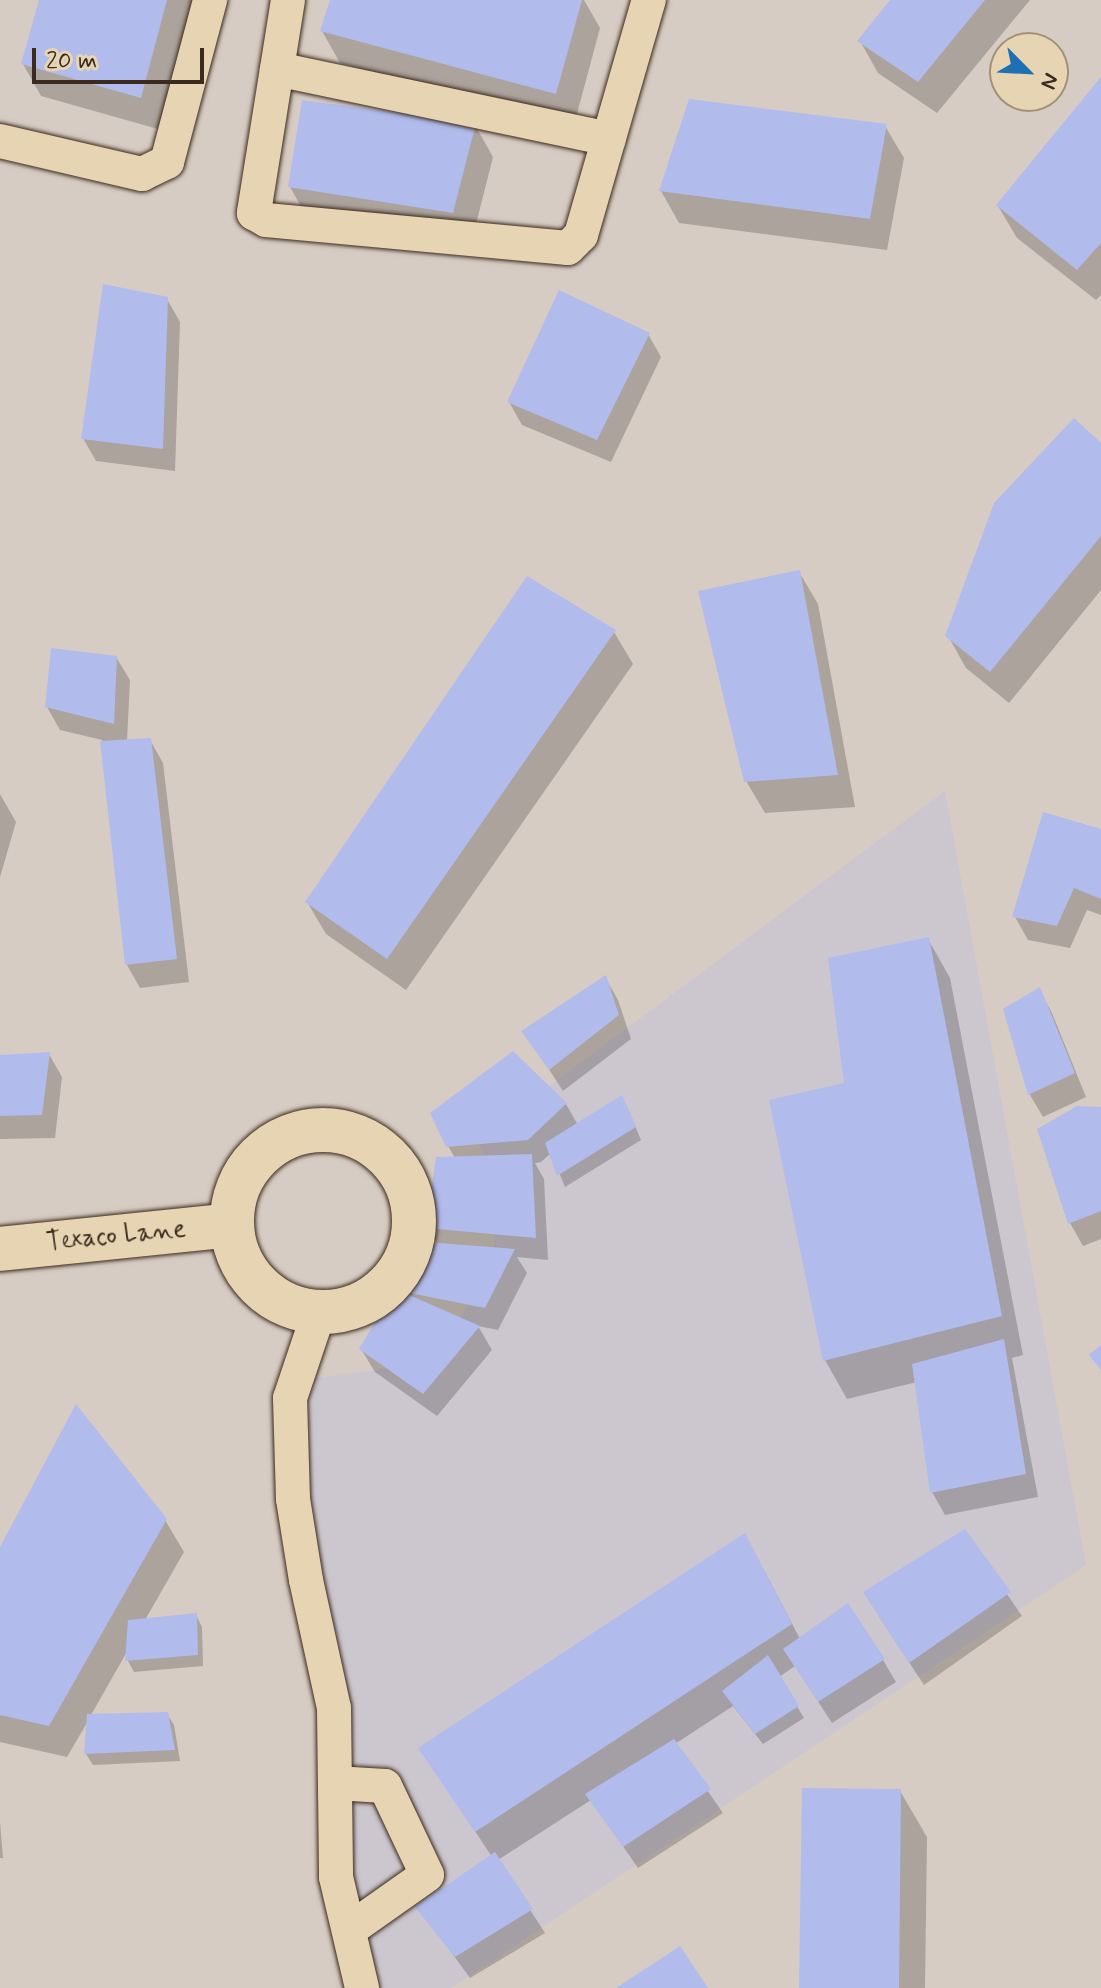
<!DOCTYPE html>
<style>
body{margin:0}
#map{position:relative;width:1101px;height:1988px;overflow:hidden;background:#d7ccc3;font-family:Mynerve,sans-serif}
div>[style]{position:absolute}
.built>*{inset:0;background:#ccc7cf}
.shadow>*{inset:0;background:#0003}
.building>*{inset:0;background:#b1bbec}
.roads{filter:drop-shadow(0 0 2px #3b2a1e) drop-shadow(0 0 2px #3b2a1e)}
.lane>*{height:34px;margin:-17px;padding:0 17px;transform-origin:17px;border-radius:17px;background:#e7d4b2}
.street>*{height:44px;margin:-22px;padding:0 22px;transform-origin:22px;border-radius:22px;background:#e7d4b2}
.street>.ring{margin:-22px;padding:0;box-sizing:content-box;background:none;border:44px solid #e7d4b2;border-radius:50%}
span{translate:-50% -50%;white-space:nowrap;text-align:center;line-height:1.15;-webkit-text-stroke:6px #e7d4b2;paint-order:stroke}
.street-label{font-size:26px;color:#3b2a1e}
.north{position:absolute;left:989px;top:32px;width:80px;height:80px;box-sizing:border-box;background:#e7d4b2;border:2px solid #a29077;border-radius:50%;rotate:114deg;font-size:22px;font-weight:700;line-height:32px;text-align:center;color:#3b2a1e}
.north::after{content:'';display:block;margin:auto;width:28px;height:36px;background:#1f6fb2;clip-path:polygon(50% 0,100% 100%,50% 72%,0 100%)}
.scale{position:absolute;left:32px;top:48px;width:172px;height:36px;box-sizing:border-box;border:4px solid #3b2a1e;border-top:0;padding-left:10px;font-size:24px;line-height:28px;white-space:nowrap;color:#3b2a1e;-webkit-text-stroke:6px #e7d4b2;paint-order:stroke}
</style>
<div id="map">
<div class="built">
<div style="clip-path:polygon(945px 791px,1086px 1565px,451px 1988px,342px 1988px,293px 1381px,407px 1366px,455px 1325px,483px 1282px,494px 1252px,496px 1186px,478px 1139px)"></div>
</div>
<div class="shadow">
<div style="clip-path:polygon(42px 0,194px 0,158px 129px,41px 96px,23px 64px)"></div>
<div style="clip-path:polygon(332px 0,584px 0,600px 28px,574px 125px,340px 63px,322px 31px)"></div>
<div style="clip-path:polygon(892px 0,1030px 0,937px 113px,878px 73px,860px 41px)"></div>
<div style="clip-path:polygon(1101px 81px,1101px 295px,1096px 300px,1017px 238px,998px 206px)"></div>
<div style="clip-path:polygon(475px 125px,493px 157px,471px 244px,308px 219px,290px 187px)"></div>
<div style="clip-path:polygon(885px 126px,904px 158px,887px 250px,679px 223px,661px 191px)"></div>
<div style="clip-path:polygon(167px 299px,180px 322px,175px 471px,96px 461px,83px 438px)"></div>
<div style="clip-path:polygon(648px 334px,661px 357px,611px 462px,522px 425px,509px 402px)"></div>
<div style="clip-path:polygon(1101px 445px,1101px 590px,1009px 703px,966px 668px,948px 636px)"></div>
<div style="clip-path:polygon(799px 572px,818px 604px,855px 807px,765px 813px,746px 781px)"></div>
<div style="clip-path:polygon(614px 632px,633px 664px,406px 990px,326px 934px,307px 902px)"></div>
<div style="clip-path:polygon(116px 657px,130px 680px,127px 742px,150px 740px,163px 763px,189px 982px,140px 988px,127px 965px,102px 740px,60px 730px,47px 707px)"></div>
<div style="clip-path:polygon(0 794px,16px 822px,0 877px)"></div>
<div style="clip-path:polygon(1101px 831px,1101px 915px,1087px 910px,1070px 948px,1028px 940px,1015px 917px)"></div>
<div style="clip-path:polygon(928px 939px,950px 978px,1023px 1355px,1012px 1358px,1038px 1497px,945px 1515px,932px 1492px,917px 1382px,847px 1399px,825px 1360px,846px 1084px)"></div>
<div style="clip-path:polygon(605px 977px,618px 1000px,631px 1039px,563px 1091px,524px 1031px)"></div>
<div style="clip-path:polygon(1039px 990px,1052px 1013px,1086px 1097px,1043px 1117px,1030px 1095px,1006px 1010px)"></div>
<div style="clip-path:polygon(49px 1054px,62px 1077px,55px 1138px,0 1139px,0 1057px)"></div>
<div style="clip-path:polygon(566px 1104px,578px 1125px,628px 1109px,641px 1140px,565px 1187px,551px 1153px,541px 1162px,535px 1163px,544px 1179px,548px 1260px,517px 1257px,527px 1273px,498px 1330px,478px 1326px,492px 1350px,437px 1416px,375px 1372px,361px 1349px,401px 1294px,428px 1244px,438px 1245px,428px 1228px,455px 1158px,448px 1146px)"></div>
<div style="clip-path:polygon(1101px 1109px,1101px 1239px,1083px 1246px,1070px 1223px)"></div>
<div style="clip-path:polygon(165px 1520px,184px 1552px,145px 1620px,196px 1615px,202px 1627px,203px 1666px,134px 1672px,128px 1661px,128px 1650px,91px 1715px,167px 1714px,174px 1725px,180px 1761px,93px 1765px,86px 1754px,88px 1721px,67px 1757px,0 1742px,0 1552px)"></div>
<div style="clip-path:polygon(964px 1532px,1022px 1616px,924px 1685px,878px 1615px)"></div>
<div style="clip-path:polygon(763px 1568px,800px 1639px,883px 1660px,896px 1682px,832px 1723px,795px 1666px,779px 1677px,804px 1718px,763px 1744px,733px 1706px,675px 1744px,723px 1813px,638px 1868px,591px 1800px,498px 1860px,545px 1933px,470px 1978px,418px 1907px,492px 1857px,421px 1749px)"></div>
<div style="clip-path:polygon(900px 1791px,927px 1837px,925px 1988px,801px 1988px)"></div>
<div style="clip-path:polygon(0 1822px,3px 1858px,0 1858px)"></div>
</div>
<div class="building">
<div style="clip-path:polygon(39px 0,167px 0,141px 98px,21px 64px)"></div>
<div style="clip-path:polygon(330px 0,582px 0,556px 94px,320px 31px)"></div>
<div style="clip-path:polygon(890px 0,985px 0,918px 82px,857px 41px)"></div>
<div style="clip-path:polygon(1101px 77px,1101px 243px,1077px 270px,996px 205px)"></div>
<div style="clip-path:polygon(689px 99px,887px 124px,870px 219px,659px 191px)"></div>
<div style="clip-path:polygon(302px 100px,476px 123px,453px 213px,288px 187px)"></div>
<div style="clip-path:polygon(103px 284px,168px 297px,163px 449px,81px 439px)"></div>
<div style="clip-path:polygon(559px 290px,650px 333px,597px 440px,507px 402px)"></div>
<div style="clip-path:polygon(1074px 418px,1101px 443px,1101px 536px,990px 672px,945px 636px,994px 503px)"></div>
<div style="clip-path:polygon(800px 570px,838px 775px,744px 782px,698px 591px)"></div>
<div style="clip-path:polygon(527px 576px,616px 630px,387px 959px,305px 902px)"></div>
<div style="clip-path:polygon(51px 648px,117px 656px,114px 724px,45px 707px)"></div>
<div style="clip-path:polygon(151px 738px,177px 959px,125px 965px,100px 741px)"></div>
<div style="clip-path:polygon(1043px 812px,1101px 829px,1101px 899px,1074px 888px,1057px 926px,1012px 917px)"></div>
<div style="clip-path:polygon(929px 937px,1002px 1316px,823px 1361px,769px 1100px,844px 1083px,828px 958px)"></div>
<div style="clip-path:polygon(606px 975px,619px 1015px,549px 1070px,521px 1031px)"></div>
<div style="clip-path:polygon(1040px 987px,1075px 1073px,1028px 1095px,1003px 1009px)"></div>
<div style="clip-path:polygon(513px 1051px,567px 1103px,528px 1140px,446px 1147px,430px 1113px)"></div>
<div style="clip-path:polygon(50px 1052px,42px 1115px,0 1116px,0 1055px)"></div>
<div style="clip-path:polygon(622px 1095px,636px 1127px,557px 1176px,545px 1143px)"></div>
<div style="clip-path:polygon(1077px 1106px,1101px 1107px,1101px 1211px,1068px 1224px,1037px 1129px)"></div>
<div style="clip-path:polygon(532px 1154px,536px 1238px,426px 1228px,436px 1157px)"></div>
<div style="clip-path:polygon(426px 1242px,515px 1249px,485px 1308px,400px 1291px,480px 1326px,423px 1394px,359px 1349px,395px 1289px,400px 1291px)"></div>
<div style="clip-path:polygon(1004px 1339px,1026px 1474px,930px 1493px,912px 1364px)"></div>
<div style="clip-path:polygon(1101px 1345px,1101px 1370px,1089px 1355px)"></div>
<div style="clip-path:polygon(76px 1404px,167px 1519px,49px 1726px,0 1715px,0 1547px)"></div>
<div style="clip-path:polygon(965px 1529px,1011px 1592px,909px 1663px,863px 1592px)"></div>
<div style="clip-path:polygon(745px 1533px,792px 1624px,475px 1832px,418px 1748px)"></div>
<div style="clip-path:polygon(848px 1603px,885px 1659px,818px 1702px,783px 1649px)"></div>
<div style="clip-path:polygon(197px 1613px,198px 1655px,125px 1661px,128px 1620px)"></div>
<div style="clip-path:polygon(768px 1655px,799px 1706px,755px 1734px,722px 1691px)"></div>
<div style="clip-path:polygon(168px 1712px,175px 1750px,84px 1754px,87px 1714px)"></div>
<div style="clip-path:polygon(674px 1739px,711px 1789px,623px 1847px,585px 1794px)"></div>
<div style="clip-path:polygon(802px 1788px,901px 1789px,899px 1988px,799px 1988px)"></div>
<div style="clip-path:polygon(495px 1852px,533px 1909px,455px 1957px,415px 1907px)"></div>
<div style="clip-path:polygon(680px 1946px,708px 1988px,616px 1988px)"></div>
</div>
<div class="roads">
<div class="lane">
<div style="left:288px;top:0;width:216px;rotate:99.1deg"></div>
<div style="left:254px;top:213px;width:14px;rotate:30deg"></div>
<div style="left:266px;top:220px;width:303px;rotate:5.3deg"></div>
<div style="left:568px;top:248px;width:18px;rotate:-45deg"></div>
<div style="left:581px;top:235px;width:245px;rotate:-73.9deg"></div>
<div style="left:277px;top:69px;width:339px;rotate:11.9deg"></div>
<div style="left:0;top:141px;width:146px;rotate:13.1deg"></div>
<div style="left:142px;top:174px;width:28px;rotate:-26deg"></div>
<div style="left:167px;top:162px;width:168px;rotate:-75.1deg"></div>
<div style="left:318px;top:1315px;width:88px;rotate:108.6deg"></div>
<div style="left:290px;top:1398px;width:101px;rotate:88.3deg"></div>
<div style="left:293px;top:1499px;width:82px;rotate:80.9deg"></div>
<div style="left:306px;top:1580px;width:131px;rotate:77.7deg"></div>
<div style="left:334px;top:1708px;width:169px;rotate:89.3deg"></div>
<div style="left:336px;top:1877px;width:114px;rotate:76.8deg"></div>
<div style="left:335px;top:1783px;width:50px;rotate:3.4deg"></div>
<div style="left:385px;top:1786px;width:98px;rotate:64.7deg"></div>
<div style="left:427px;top:1875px;width:95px;rotate:144.8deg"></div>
</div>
<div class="street">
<div class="ring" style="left:232px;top:1130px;width:138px;height:138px"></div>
<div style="left:0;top:1249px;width:233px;rotate:-5.9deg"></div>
</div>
</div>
<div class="street-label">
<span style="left:116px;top:1237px;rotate:-6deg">Texaco Lane</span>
</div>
<div class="north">N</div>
<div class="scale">20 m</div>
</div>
